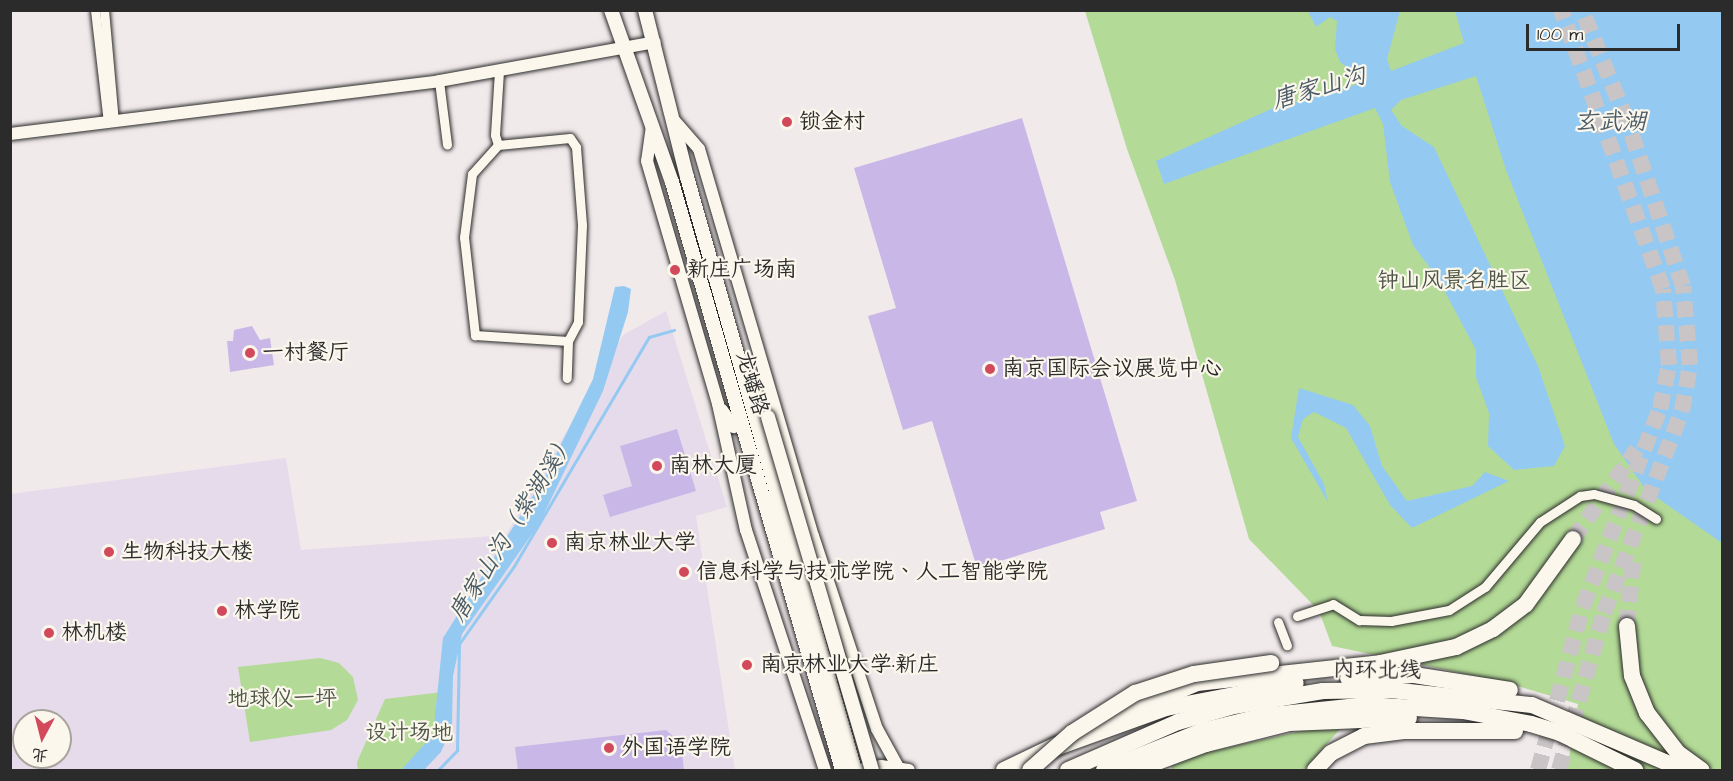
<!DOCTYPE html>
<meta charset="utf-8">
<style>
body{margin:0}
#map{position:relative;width:1733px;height:781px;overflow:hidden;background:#f1eaeb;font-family:"Architects Daughter","LXGW WenKai TC",sans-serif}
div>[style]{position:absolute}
.built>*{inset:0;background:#e5dbea}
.green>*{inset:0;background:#b3da96}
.water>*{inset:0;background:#94caf2}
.stream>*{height:3px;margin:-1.5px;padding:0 1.5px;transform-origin:1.5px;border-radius:1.5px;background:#94caf2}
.building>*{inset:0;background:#c9b7e8}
.highway-tunnel>*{height:16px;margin-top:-8px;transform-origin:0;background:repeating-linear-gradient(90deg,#c9c4c5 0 16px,transparent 0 24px)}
.roads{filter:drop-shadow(0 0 2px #2b2b2b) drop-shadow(0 0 2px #2b2b2b)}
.street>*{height:9px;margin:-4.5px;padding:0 4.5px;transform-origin:4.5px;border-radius:4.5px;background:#fbf7ec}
.secondary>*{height:12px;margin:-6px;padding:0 6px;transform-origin:6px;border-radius:6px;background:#fbf7ec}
.primary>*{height:14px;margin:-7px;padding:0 7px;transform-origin:7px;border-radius:7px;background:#fbf7ec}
.highway>*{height:16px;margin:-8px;padding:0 8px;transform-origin:8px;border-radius:8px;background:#fbf7ec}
.bridges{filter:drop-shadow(0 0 2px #2b2b2b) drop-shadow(0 0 2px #2b2b2b)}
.primary-bridge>*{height:14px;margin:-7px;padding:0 7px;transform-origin:7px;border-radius:7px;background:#fbf7ec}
.highway-bridge>*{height:16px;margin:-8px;padding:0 8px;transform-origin:8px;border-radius:8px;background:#fbf7ec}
.dots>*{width:16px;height:16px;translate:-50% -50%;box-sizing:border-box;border:3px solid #fbf7ec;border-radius:50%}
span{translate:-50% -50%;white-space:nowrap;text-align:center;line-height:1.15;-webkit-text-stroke:4.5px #fbf7ec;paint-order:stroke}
.poi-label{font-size:22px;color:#2b2b2b}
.left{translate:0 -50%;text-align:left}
.park-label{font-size:22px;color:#4d5746}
.street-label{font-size:22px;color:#2b2b2b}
.water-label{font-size:24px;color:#4a5b67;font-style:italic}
.frame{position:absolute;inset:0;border:12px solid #2b2b2b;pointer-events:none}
.north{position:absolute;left:12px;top:709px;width:60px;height:60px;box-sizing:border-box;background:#fbf7ec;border:2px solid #a8a59f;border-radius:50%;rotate:187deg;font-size:16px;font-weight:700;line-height:24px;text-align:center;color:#2b2b2b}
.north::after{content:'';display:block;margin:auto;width:21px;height:27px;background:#d1495b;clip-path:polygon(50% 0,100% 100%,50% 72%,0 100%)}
.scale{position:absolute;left:1526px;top:24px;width:154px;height:27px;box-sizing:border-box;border:3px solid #2b2b2b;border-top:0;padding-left:8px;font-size:18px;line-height:21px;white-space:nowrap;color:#2b2b2b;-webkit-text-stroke:4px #fbf7ec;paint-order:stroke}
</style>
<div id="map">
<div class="built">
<div style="clip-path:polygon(evenodd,666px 311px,727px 507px,696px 516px,735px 770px,11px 770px,10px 494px,286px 458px,301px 550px,506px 535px,623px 335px,666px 311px,24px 721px,60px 721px,60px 757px,24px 757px,24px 721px)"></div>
</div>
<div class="green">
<div style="clip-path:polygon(1085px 11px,1722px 11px,1722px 770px,1567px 770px,1578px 704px,1504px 682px,1332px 646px,1319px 611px,1249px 539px,1175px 280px,1127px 149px)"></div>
<div style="clip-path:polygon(320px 658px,339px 663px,353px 677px,358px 700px,347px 720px,331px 730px,250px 742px,238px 667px)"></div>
<div style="clip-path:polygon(451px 691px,444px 746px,424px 770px,358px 770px,357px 762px,385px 699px)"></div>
<div style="clip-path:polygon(1309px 729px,1340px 729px,1304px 770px,1171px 770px,1172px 765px,1200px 754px)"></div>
</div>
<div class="water">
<div style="clip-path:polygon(1308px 11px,1400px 11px,1387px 59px,1391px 71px,1464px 43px,1455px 11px,1722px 11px,1722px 543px,1646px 490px,1614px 444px,1506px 170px,1476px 76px,1401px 100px,1391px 110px,1402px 126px,1434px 147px,1538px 366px,1565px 446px,1554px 466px,1514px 470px,1488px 446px,1489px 413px,1476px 377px,1476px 350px,1438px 279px,1413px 245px,1390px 182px,1383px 124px,1375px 108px,1164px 184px,1156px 161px,1271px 109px,1355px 85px,1353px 72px,1340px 62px,1335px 49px,1337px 21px,1330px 17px,1316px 27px)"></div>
<div style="clip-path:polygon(624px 286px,631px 289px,628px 312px,603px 391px,539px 524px,462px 634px,453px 676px,452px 724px,441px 752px,424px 770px,401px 770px,433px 735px,443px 638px,546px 475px,593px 379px,615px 287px)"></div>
<div style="clip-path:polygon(1299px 388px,1353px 405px,1370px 426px,1382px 466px,1407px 501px,1472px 486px,1485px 472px,1509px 481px,1412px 528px,1390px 505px,1346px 428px,1314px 412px,1303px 419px,1298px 437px,1324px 484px,1328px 502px,1291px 438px)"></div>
</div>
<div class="stream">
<div style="left:438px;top:770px;width:28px;rotate:-46deg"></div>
<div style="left:457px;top:750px;width:106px;rotate:-88.9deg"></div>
<div style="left:459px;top:644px;width:95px;rotate:-54.8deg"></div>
<div style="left:514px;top:566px;width:266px;rotate:-59.5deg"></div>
<div style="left:649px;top:337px;width:26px;rotate:-16deg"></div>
</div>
<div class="building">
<div style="clip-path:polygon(1022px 118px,1137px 501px,1100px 512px,1105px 529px,977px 568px,932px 421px,903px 430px,868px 316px,896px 308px,854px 168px)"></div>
<div style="clip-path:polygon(252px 326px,260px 340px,270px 338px,274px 365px,230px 372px,227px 341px,233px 341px,234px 330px)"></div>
<div style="clip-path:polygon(677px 429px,696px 491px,610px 517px,603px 495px,632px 486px,620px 446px)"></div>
<div style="clip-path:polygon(666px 730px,681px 743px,684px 771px,518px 771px,515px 747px)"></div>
</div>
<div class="highway-tunnel">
<div style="left:1573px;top:539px;width:110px;rotate:-54.6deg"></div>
<div style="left:1627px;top:626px;width:71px;rotate:-84.4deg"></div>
<div style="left:1538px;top:770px;width:170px;rotate:-74.7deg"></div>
<div style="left:1583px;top:606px;width:212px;rotate:-68.7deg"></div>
<div style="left:1660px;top:409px;width:45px;rotate:-78.4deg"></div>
<div style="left:1669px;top:365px;width:76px;rotate:-94.5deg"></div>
<div style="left:1663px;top:289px;width:297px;rotate:-110.1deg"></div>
<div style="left:1559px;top:770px;width:163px;rotate:-74deg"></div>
<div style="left:1604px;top:613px;width:217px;rotate:-68.9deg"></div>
<div style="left:1682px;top:411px;width:47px;rotate:-80.1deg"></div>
<div style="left:1690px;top:365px;width:79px;rotate:-95.1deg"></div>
<div style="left:1683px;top:286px;width:174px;rotate:-108.7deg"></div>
<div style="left:1627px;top:121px;width:120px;rotate:-112.1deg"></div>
</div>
<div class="roads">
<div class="street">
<div style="left:95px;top:10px;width:113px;rotate:83.4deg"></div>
<div style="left:104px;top:10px;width:111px;rotate:84.9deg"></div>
<div style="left:499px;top:71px;width:64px;rotate:93.6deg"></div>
<div style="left:495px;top:135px;width:10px;rotate:73deg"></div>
<div style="left:498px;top:145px;width:72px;rotate:-5.6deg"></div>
<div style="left:570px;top:138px;width:11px;rotate:56deg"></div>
<div style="left:576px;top:147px;width:78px;rotate:85.6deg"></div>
<div style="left:582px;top:225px;width:97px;rotate:92.4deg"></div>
<div style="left:578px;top:322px;width:21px;rotate:118deg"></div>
<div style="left:568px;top:341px;width:37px;rotate:92deg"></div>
<div style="left:439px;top:81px;width:64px;rotate:82.8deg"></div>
<div style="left:498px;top:145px;width:39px;rotate:132deg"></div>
<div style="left:472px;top:174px;width:64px;rotate:97.2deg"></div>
<div style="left:464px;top:237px;width:99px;rotate:83.6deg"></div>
<div style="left:475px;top:335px;width:93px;rotate:3.7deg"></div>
<div style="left:1297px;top:616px;width:38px;rotate:-18deg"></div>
<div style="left:1333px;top:604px;width:31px;rotate:32deg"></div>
<div style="left:1359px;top:620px;width:32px;rotate:2deg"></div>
<div style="left:1391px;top:621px;width:59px;rotate:-10.7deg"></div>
<div style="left:1449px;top:610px;width:43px;rotate:-32.6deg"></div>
<div style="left:1485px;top:587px;width:85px;rotate:-49.8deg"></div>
<div style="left:1540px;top:522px;width:48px;rotate:-33deg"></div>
<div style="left:1580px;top:496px;width:14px;rotate:-8deg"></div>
<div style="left:1594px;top:494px;width:41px;rotate:15.4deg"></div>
<div style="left:1634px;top:505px;width:26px;rotate:32deg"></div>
<div style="left:1278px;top:622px;width:25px;rotate:69deg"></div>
</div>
<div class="secondary">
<div style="left:672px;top:118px;width:41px;rotate:48.9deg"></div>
<div style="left:699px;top:149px;width:403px;rotate:73.6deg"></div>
<div style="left:813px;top:536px;width:203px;rotate:71.7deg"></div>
<div style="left:877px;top:729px;width:43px;rotate:61.1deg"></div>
<div style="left:652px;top:126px;width:35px;rotate:98deg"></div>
<div style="left:647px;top:161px;width:253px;rotate:73.7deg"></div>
<div style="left:718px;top:404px;width:129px;rotate:77.5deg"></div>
<div style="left:746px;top:530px;width:253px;rotate:71.8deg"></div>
<div style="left:10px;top:134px;width:432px;rotate:-7deg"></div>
<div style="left:439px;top:81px;width:219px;rotate:-10.2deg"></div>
<div style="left:722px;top:410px;width:21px;rotate:55deg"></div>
<div style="left:857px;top:770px;width:24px;rotate:-9deg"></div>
<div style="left:881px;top:766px;width:28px;rotate:8deg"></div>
</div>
<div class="primary">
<div style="left:611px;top:10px;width:182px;rotate:70.5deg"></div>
<div style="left:672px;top:182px;width:612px;rotate:73.87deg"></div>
<div style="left:645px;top:10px;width:172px;rotate:75.9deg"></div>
<div style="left:687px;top:177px;width:616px;rotate:74.18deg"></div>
</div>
<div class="highway">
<div style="left:1627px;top:626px;width:50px;rotate:84.3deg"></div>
<div style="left:1632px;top:676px;width:40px;rotate:68deg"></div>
<div style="left:1647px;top:713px;width:51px;rotate:52.2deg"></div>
<div style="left:1678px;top:753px;width:29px;rotate:36deg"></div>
<div style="left:1348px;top:678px;width:66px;rotate:-2.6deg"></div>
<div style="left:1414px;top:675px;width:97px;rotate:8.9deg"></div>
<div style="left:1090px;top:728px;width:116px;rotate:-22.8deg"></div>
<div style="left:1197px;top:683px;width:184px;rotate:-6.2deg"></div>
<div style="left:1380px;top:663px;width:78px;rotate:-11.9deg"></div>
<div style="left:1456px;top:647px;width:41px;rotate:-25.9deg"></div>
<div style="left:1493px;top:629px;width:41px;rotate:-37.1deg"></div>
<div style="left:1526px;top:604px;width:80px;rotate:-54.1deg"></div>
<div style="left:1055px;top:748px;width:118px;rotate:-19.8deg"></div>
<div style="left:1166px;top:708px;width:132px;rotate:-10.9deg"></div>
<div style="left:1004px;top:770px;width:58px;rotate:-25.7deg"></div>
<div style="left:1068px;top:770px;width:120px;rotate:-23.6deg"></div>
<div style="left:1178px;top:722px;width:58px;rotate:-15.9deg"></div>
<div style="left:1234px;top:706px;width:90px;rotate:-9.6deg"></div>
<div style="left:1323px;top:691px;width:68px;rotate:-0.8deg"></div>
<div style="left:1391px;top:690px;width:142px;rotate:6.1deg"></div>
<div style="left:1532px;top:705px;width:165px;rotate:23.2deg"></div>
<div style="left:1104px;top:770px;width:105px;rotate:-21.7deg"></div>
<div style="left:1202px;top:731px;width:63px;rotate:-13.8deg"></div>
<div style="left:1263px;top:716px;width:105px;rotate:-6deg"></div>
<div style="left:1367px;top:705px;width:96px;rotate:3.6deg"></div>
<div style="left:1463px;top:711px;width:69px;rotate:10.8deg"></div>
<div style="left:1531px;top:724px;width:30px;rotate:17deg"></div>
<div style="left:1560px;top:733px;width:84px;rotate:26.3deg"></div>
<div style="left:1136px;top:770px;width:75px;rotate:-20.4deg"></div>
<div style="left:1206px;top:744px;width:86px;rotate:-14.2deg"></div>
<div style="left:1289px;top:723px;width:120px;rotate:-2.4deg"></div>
<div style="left:1315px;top:770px;width:23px;rotate:-47deg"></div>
<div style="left:1331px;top:753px;width:37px;rotate:-27deg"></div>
<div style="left:1364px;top:736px;width:40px;rotate:-7.1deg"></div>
<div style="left:1404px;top:731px;width:111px"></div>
</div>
</div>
<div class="bridges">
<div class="primary-bridge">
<div style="left:768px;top:417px;width:368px;rotate:73.6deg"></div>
</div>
<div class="highway-bridge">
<div style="left:1030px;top:770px;width:56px;rotate:-41.4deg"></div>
<div style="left:1072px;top:733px;width:75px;rotate:-32.4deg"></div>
<div style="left:1135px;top:693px;width:62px;rotate:-17.9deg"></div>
<div style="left:1194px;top:674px;width:78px;rotate:-8.1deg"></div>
</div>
</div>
<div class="dots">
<div style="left:787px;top:122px;background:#d1495b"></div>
<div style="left:675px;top:270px;background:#d1495b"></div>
<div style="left:250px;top:353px;background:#d1495b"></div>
<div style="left:990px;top:369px;background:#d1495b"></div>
<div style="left:657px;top:466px;background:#d1495b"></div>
<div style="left:552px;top:543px;background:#d1495b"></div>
<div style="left:109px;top:552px;background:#d1495b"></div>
<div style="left:684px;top:572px;background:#d1495b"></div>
<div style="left:222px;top:611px;background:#d1495b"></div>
<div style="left:49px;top:633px;background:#d1495b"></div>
<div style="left:747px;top:665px;background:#d1495b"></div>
<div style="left:609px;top:748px;background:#d1495b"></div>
</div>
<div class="poi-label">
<span class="left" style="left:799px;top:122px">锁金村</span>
<span class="left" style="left:687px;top:270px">新庄广场南</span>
<span class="left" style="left:262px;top:353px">一村餐厅</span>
<span class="left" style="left:1002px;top:369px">南京国际会议展览中心</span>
<span class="left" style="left:669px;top:466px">南林大厦</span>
<span class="left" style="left:564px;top:543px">南京林业大学</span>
<span class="left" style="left:121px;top:552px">生物科技大楼</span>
<span class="left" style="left:696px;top:572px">信息科学与技术学院、人工智能学院</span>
<span class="left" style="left:234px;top:611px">林学院</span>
<span class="left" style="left:61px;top:633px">林机楼</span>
<span class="left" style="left:760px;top:665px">南京林业大学·新庄</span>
<span class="left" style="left:621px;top:748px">外国语学院</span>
</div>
<div class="park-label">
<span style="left:1454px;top:281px">钟山风景名胜区</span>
<span style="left:282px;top:699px">地球仪一坪</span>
<span style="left:409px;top:733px">设计场地</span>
</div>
<div class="street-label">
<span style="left:752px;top:383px;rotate:74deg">龙蟠路</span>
<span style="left:1377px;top:670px;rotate:1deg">内环北线</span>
</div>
<div class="water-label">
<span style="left:1319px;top:89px;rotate:-16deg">唐家山沟</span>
<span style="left:1610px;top:123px">玄武湖</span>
<span style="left:513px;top:528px;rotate:-58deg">唐家山沟（紫湖溪）</span>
</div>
<div class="frame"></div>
<div class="north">北</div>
<div class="scale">100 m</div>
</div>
